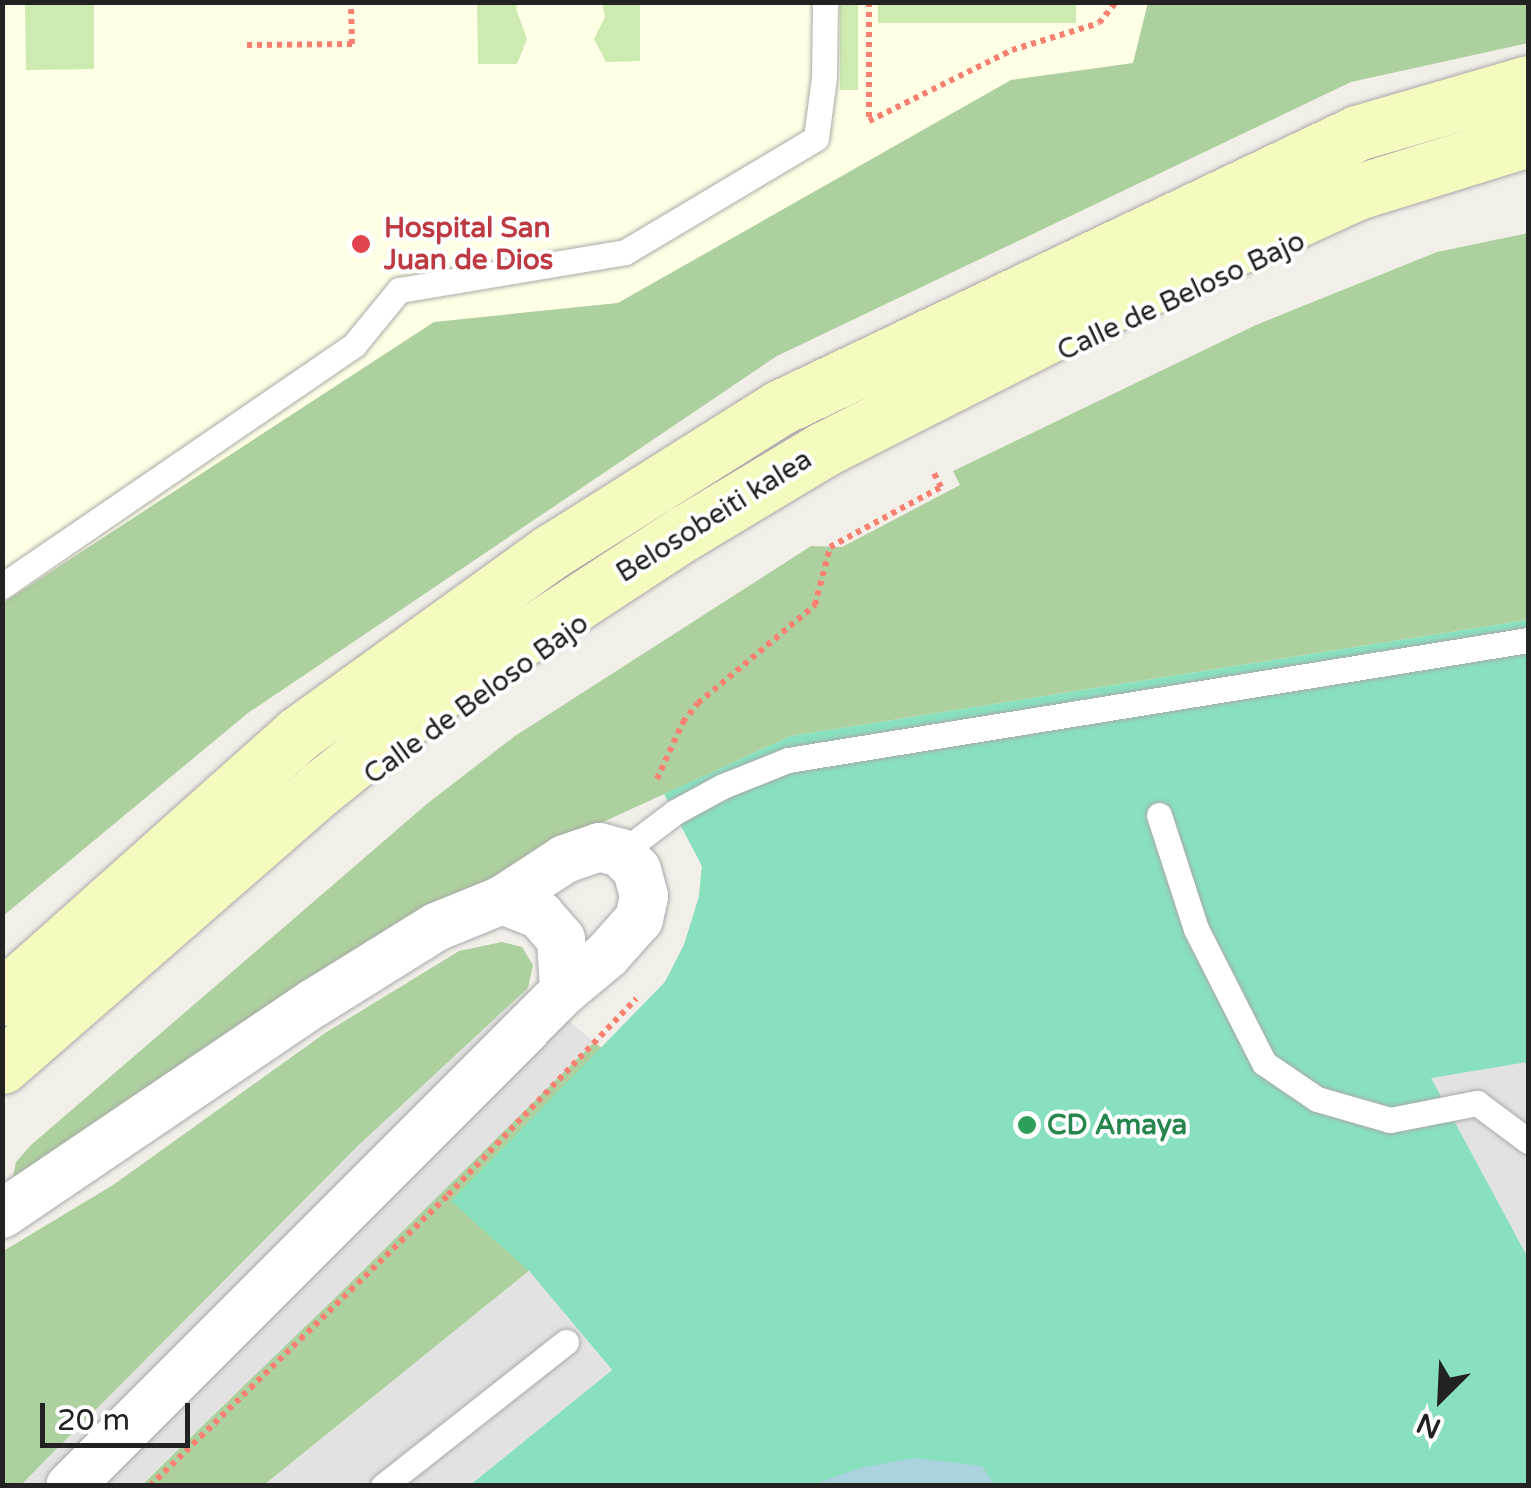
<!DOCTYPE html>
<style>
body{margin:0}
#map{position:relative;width:1531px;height:1488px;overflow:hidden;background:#f2efe9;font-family:"Varela Round",sans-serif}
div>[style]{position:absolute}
.education>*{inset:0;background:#ffffe5}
.grass>*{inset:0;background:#cdebb0}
.forest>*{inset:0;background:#add19e}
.pitch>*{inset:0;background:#88e0be}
.parking>*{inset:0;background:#e2e2e2}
.water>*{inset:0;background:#aad3df}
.path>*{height:6px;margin-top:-3px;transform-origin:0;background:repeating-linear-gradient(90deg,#fa8072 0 5px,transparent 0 10px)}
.roads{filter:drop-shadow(0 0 2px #a9a9a9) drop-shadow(0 0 2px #a9a9a9)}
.service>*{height:25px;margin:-12.5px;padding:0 12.5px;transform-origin:12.5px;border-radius:12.5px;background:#fff}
.minor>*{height:48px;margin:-24px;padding:0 24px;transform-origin:24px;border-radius:24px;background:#fff}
.secondary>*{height:55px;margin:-27.5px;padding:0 27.5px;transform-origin:27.5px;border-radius:27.5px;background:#f7fabf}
.dots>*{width:28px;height:28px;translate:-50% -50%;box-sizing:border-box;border:5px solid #fff;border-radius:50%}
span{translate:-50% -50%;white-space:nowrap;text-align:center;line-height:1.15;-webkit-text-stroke:8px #fff;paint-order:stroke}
.health-label{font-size:28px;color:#be3a42;font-weight:700}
.left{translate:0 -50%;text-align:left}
.street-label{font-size:28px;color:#222}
.leisure-label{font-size:28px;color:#27864d;font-weight:700}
.frame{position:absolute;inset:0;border:5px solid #222;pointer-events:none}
.north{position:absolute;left:1391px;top:1348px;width:100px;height:100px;-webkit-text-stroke:8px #fff;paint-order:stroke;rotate:204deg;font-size:28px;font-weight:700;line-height:40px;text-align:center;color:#222}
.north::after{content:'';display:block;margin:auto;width:35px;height:45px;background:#222;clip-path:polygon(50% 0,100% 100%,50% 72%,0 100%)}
.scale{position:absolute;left:40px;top:1403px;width:150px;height:45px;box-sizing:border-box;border:5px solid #222;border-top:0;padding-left:12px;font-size:30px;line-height:35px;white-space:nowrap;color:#222;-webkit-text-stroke:8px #fff;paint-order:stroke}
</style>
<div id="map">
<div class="education">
<div style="clip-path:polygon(3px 3px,1148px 3px,1134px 63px,1011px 80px,618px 303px,434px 322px,3px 603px)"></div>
</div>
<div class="grass">
<div style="clip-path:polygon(25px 3px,94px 3px,94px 69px,26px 70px)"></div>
<div style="clip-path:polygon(477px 3px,518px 3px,516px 9px,527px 39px,517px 64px,478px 64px)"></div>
<div style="clip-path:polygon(602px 3px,640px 3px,640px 61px,606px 62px,594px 39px,605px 17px)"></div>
<div style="clip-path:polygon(840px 3px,858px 3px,858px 90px,840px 90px)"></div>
<div style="clip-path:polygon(878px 3px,1076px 3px,1076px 23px,878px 23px)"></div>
</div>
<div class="forest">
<div style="clip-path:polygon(1148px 2px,1528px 3px,1528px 43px,1351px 82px,777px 356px,248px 713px,3px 916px,3px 603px,434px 322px,618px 303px,1011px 80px,1133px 63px)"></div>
<div style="clip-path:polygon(1528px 233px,1528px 620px,791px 736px,590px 828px,495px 878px,429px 904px,13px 1177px,16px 1162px,31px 1145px,428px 803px,515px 736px,811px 546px,842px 547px,960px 485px,953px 471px,1256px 325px,1437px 252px)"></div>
<div style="clip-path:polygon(816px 768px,529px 1271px,264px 1485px,141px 1486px,594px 1042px,602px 1048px,665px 982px,684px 945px,699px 897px,702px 866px,685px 829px)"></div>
<div style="clip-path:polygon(502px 942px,522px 947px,533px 965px,528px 988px,359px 1145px,21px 1485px,3px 1485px,5px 1250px,113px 1185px,325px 1033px,459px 951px)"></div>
</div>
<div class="pitch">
<div style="clip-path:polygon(1528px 620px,1528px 1485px,470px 1485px,612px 1370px,529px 1271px,451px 1201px,665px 982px,684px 945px,699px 897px,702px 866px,664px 794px,791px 736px)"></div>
</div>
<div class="parking">
<div style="clip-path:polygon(528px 988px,594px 1042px,338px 1295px,141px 1485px,21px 1486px,359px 1145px)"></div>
<div style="clip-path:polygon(1528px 1062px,1528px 1258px,1431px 1078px)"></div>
<div style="clip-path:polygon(529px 1271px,612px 1370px,470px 1485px,263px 1486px)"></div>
</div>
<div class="water">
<div style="clip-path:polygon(914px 1458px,982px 1466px,995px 1485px,812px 1485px,860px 1468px)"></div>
</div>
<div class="path">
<div style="left:869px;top:2px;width:119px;rotate:90deg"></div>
<div style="left:869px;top:121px;width:160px;rotate:-26.4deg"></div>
<div style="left:1012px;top:50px;width:91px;rotate:-17.2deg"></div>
<div style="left:1099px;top:23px;width:27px;rotate:-51deg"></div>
<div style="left:247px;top:45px;width:105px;rotate:-0.5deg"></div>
<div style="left:352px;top:44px;width:42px;rotate:-91.4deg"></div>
<div style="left:657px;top:779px;width:63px;rotate:-65.5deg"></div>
<div style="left:683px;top:722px;width:24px;rotate:-52deg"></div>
<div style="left:698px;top:703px;width:153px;rotate:-39.9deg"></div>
<div style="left:815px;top:605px;width:60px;rotate:-75.5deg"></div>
<div style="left:830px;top:547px;width:126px;rotate:-28.4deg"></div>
<div style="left:941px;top:487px;width:20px;rotate:-117deg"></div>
<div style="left:150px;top:1486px;width:417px;rotate:-44.3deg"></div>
<div style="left:448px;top:1195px;width:272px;rotate:-46.2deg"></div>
</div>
<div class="roads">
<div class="service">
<div style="left:2px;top:586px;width:427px;rotate:-34.4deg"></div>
<div style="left:354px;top:345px;width:71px;rotate:-50.7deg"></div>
<div style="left:399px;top:290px;width:229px;rotate:-9.5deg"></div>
<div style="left:625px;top:252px;width:222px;rotate:-30.8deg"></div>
<div style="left:816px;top:138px;width:62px;rotate:-82.5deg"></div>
<div style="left:824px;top:77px;width:75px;rotate:-89.2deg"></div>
<div style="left:1159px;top:815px;width:120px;rotate:72deg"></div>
<div style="left:1196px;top:929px;width:150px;rotate:63.1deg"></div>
<div style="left:1264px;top:1063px;width:64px;rotate:34.2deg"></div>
<div style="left:1317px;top:1099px;width:76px;rotate:16deg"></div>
<div style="left:1390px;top:1120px;width:89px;rotate:-11.1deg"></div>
<div style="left:1477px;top:1103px;width:64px;rotate:36.7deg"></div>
<div style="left:621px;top:853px;width:68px;rotate:-37.2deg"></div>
<div style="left:675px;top:812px;width:55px;rotate:-28.4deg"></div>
<div style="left:723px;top:786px;width:70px;rotate:-21.8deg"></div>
<div style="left:788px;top:760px;width:750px;rotate:-9.21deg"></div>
<div style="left:383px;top:1486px;width:233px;rotate:-38.2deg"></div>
</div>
<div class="minor">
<div style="left:502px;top:900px;width:41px;rotate:21.5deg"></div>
<div style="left:540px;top:915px;width:32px;rotate:49deg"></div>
<div style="left:561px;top:939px;width:52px;rotate:86.7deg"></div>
<div style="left:2px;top:1214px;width:377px;rotate:-34.1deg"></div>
<div style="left:314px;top:1003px;width:144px;rotate:-31.9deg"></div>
<div style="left:436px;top:927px;width:71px;rotate:-22.2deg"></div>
<div style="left:502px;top:900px;width:75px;rotate:-33.1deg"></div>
<div style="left:565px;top:859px;width:36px;rotate:-19deg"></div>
<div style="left:599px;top:847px;width:23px;rotate:15deg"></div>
<div style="left:621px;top:853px;width:23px;rotate:47deg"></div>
<div style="left:637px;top:870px;width:27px;rotate:75deg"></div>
<div style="left:644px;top:896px;width:24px;rotate:102deg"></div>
<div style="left:639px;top:919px;width:48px;rotate:131.6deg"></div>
<div style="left:607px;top:955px;width:56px;rotate:140.1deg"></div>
<div style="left:564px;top:991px;width:699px;rotate:134.94deg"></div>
</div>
<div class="secondary">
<div style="left:2px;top:998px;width:397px;rotate:-41.7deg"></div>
<div style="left:298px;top:734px;width:313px;rotate:-35.8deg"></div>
<div style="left:552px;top:551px;width:268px;rotate:-32.2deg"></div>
<div style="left:779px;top:408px;width:640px;rotate:-25.44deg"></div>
<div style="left:1357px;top:133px;width:178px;rotate:-16.3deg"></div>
<div style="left:2px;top:1066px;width:425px;rotate:-41.1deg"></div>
<div style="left:322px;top:787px;width:149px;rotate:-38.7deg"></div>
<div style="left:438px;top:694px;width:296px;rotate:-33.2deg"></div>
<div style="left:686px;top:532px;width:161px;rotate:-31deg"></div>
<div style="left:824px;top:449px;width:287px;rotate:-26.9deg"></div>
<div style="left:1080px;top:319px;width:305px;rotate:-24.6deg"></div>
<div style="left:1357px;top:192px;width:179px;rotate:-17.2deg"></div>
</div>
</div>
<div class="dots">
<div style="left:361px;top:244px;background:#e0444e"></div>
<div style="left:1027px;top:1125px;background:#2e9e5b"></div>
</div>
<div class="health-label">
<span class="left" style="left:384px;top:244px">Hospital San<br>Juan de Dios</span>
</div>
<div class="street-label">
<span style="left:1181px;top:296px;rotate:-25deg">Calle de Beloso Bajo</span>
<span style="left:714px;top:516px;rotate:-32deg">Belosobeiti kalea</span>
<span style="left:476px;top:699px;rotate:-36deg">Calle de Beloso Bajo</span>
</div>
<div class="leisure-label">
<span class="left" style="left:1047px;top:1125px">CD Amaya</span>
</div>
<div class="frame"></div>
<div class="north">N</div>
<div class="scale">20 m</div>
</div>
